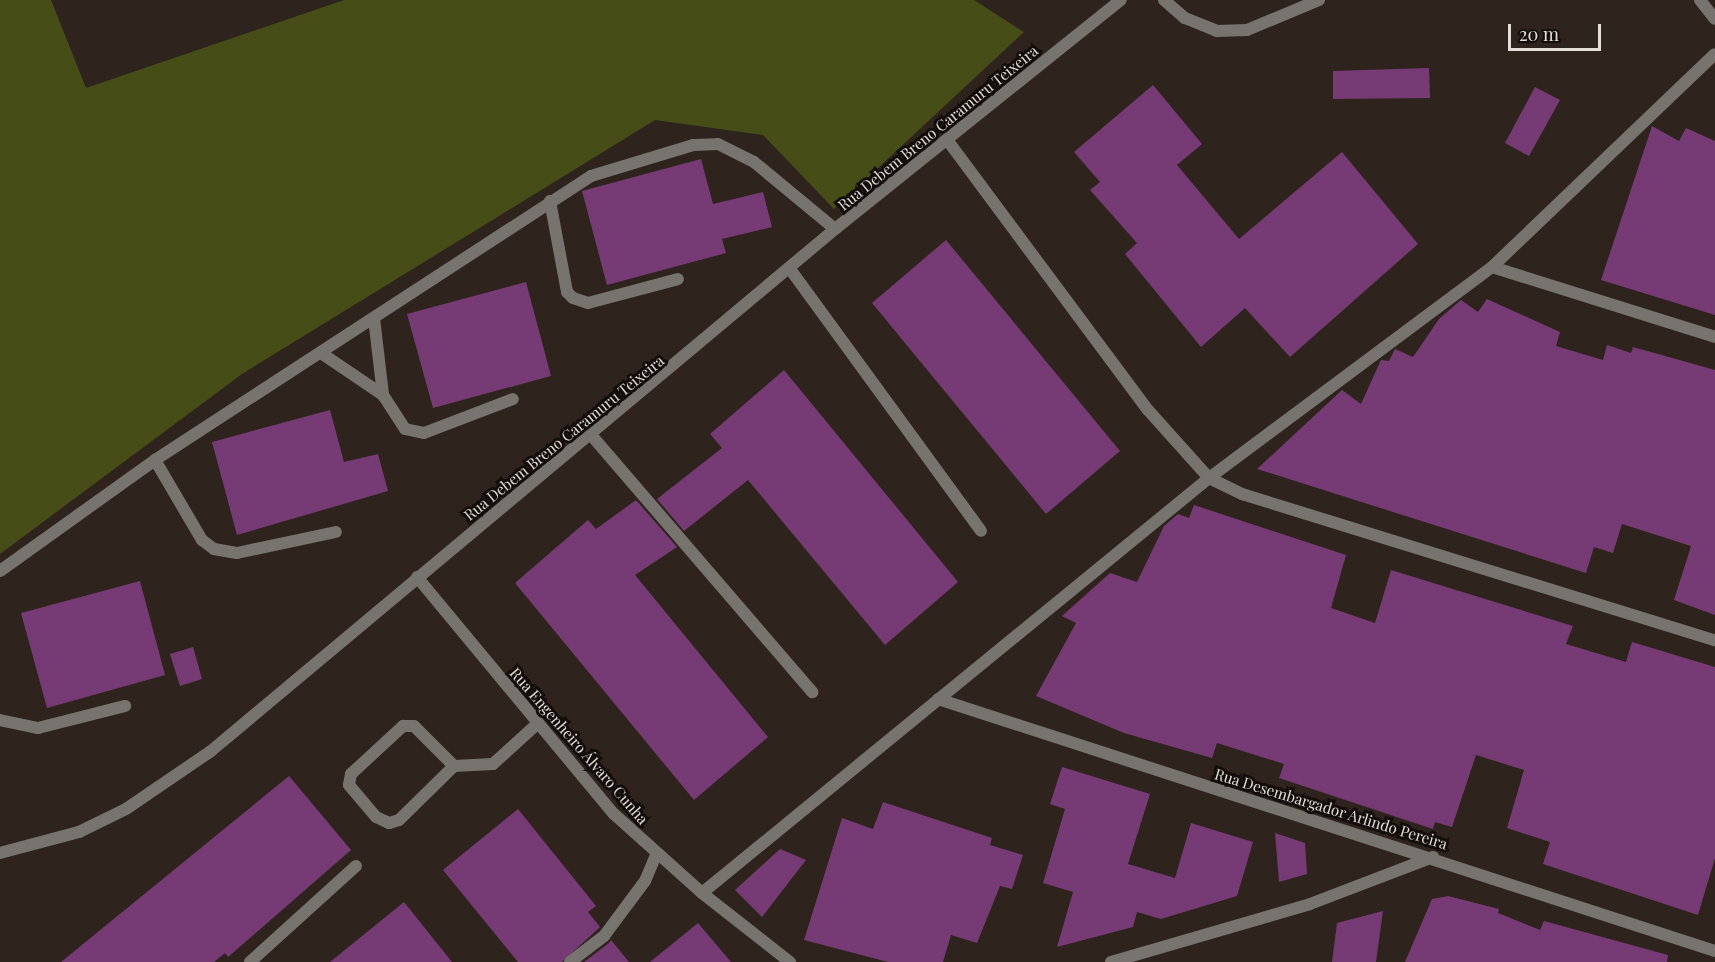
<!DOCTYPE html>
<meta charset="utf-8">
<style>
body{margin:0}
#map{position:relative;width:1715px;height:962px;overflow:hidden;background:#2e241d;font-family:"Playfair Display",serif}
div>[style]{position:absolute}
.green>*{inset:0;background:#464d17}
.building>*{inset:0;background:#763b74}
.service>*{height:12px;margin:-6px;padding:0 6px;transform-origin:6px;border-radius:6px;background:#77746f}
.minor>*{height:12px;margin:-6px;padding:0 6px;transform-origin:6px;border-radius:6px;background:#77746f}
.tertiary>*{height:12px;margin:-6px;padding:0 6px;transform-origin:6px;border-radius:6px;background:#77746f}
span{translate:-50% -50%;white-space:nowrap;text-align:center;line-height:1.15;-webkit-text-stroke:6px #130e0b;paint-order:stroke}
.street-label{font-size:15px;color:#e4ddd8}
.scale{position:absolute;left:1508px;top:24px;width:93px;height:27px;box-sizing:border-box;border:3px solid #e4ddd8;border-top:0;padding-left:8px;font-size:18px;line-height:21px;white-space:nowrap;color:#e4ddd8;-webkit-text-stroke:4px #130e0b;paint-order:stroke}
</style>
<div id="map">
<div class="green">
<div style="clip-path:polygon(0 0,51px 0,86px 88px,344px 0,974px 0,1024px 32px,834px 209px,763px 135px,655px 120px,242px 374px,0 554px)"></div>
</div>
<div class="building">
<div style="clip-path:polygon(1429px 68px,1430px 98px,1333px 99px,1333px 71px)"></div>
<div style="clip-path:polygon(1153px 85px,1202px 144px,1177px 165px,1239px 239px,1342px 152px,1418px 244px,1290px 357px,1245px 308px,1201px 347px,1125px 254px,1137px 243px,1090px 190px,1100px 182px,1074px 152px)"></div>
<div style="clip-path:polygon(1535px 87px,1560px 100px,1529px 156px,1505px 143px)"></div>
<div style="clip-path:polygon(1652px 126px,1679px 141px,1686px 128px,1715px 141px,1715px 315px,1601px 280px)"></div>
<div style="clip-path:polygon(701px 159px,713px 204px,763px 192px,772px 227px,722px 239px,726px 253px,607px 285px,582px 191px)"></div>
<div style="clip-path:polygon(946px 240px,1120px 451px,1046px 514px,872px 303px)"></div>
<div style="clip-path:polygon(526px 282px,551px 376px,433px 408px,407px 314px)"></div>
<div style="clip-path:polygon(1487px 299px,1560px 332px,1556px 346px,1603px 360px,1607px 345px,1631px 353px,1633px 347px,1715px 370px,1715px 615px,1674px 600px,1691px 546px,1622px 524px,1613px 553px,1594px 547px,1586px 573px,1257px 469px,1342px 390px,1361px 404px,1381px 360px,1389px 361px,1395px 349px,1413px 357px,1439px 319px,1461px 300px,1478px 312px)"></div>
<div style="clip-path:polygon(784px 370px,958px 582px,885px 645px,748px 480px,684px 531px,657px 499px,722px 448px,710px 434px)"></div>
<div style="clip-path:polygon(330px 410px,344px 462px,378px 454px,388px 491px,237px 535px,212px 442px)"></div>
<div style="clip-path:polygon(636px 500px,677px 547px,635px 575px,768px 737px,694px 800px,515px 583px,588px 520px,596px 529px)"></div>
<div style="clip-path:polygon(1194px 505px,1346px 555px,1331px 608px,1375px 623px,1391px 570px,1573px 626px,1566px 644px,1626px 662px,1632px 642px,1715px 667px,1715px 858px,1698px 915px,1543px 864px,1550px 842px,1507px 828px,1524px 770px,1476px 755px,1452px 827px,1435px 822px,1433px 829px,1279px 778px,1284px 764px,1217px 743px,1212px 758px,1124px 733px,1036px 696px,1076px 623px,1062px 616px,1110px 573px,1137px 582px,1164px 526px,1178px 514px,1189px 518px)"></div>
<div style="clip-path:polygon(140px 581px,165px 675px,47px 708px,21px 613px)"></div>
<div style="clip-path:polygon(193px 647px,202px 679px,180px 686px,170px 654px)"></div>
<div style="clip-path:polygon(1062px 767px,1150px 794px,1128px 864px,1175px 878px,1191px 823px,1253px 842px,1237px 896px,1161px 919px,1137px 912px,1133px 927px,1057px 947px,1073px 892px,1043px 883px,1065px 809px,1050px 804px)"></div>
<div style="clip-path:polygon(289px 776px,351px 850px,228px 957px,225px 953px,214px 962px,61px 962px)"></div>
<div style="clip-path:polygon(883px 802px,992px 838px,990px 845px,1023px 855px,1012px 889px,1000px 886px,977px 943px,951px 935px,943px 962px,888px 962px,804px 940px,842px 818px,873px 829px)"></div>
<div style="clip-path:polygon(518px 809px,596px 906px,588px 912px,600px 927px,562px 962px,518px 962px,443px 870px)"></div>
<div style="clip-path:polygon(1275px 833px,1305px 843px,1307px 874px,1279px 882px)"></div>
<div style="clip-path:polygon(780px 849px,806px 860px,762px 917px,735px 890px)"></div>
<div style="clip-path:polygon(1448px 896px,1499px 909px,1498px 913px,1540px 930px,1544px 921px,1668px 955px,1667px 962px,1405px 962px,1432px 899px)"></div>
<div style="clip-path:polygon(404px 902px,452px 962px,330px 962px)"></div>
<div style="clip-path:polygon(1383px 911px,1376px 962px,1332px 962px,1337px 923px)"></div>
<div style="clip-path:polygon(698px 923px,731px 962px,650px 962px)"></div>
<div style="clip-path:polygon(611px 940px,629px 962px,584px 962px,609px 943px)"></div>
</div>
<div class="service">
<div style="left:403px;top:726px;width:11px"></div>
<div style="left:414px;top:726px;width:57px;rotate:45deg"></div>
<div style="left:454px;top:766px;width:77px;rotate:135.5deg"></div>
<div style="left:399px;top:820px;width:10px;rotate:163deg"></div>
<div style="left:389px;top:823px;width:14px;rotate:-155deg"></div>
<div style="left:376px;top:817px;width:42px;rotate:-130.2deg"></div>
<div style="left:349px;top:785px;width:11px;rotate:-80deg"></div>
<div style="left:351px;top:774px;width:71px;rotate:-42.7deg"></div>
<div style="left:454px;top:766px;width:39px;rotate:-3deg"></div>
<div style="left:493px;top:764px;width:61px;rotate:-42.3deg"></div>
<div style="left:570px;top:962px;width:43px;rotate:-37.4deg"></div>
<div style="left:604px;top:936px;width:69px;rotate:-53.3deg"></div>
<div style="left:645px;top:881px;width:28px;rotate:-67deg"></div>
</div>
<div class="minor">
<div style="left:948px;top:141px;width:335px;rotate:53.4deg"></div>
<div style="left:1148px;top:410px;width:91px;rotate:48.1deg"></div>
<div style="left:1209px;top:478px;width:37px;rotate:26deg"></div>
<div style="left:1242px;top:494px;width:495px;rotate:17.2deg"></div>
<div style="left:550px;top:201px;width:93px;rotate:79.4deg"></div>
<div style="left:567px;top:292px;width:8px;rotate:45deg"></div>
<div style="left:573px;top:298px;width:16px;rotate:18deg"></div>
<div style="left:588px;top:303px;width:93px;rotate:-14.9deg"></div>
<div style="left:1492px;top:267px;width:234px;rotate:17.4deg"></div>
<div style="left:790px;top:269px;width:324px;rotate:53.9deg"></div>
<div style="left:374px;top:318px;width:78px;rotate:83.3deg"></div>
<div style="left:383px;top:395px;width:40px;rotate:57.1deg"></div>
<div style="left:405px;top:429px;width:19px;rotate:12deg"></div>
<div style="left:424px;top:433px;width:95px;rotate:-20.9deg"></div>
<div style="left:321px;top:353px;width:75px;rotate:34.1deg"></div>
<div style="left:592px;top:436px;width:338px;rotate:49.3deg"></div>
<div style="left:155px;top:460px;width:93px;rotate:59.6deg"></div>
<div style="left:202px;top:540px;width:15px;rotate:37deg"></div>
<div style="left:214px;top:549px;width:23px;rotate:10deg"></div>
<div style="left:237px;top:553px;width:101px;rotate:-12deg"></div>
<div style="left:0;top:571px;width:191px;rotate:-35.6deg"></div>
<div style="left:155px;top:460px;width:520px;rotate:-33.08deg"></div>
<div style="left:591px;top:176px;width:107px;rotate:-16.9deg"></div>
<div style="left:693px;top:145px;width:25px;rotate:-2deg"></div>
<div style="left:718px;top:144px;width:40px;rotate:26.6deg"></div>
<div style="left:754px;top:162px;width:105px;rotate:39.6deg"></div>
<div style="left:417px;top:577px;width:308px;rotate:50.3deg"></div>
<div style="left:614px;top:814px;width:118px;rotate:41.9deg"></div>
<div style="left:702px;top:893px;width:112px;rotate:38.1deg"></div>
<div style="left:938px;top:699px;width:817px;rotate:17.97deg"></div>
<div style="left:0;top:720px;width:39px;rotate:12deg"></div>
<div style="left:38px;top:728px;width:90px;rotate:-14.2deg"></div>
<div style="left:702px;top:893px;width:655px;rotate:-39.3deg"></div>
<div style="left:1209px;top:478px;width:353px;rotate:-36.7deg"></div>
<div style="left:1492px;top:267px;width:308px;rotate:-43.7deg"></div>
<div style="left:250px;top:962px;width:143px;rotate:-42.2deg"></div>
<div style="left:1111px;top:962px;width:207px;rotate:-16.2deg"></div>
<div style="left:1310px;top:904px;width:132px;rotate:-20.9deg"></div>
</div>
<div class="tertiary">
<div style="left:1164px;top:0;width:28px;rotate:41deg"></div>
<div style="left:1185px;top:18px;width:35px;rotate:22deg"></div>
<div style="left:1217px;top:31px;width:30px;rotate:-2deg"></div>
<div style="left:1247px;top:30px;width:78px;rotate:-22.6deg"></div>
<div style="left:1700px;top:0;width:24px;rotate:52deg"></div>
<div style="left:0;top:853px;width:82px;rotate:-14.9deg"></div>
<div style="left:79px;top:832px;width:52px;rotate:-26.1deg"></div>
<div style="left:126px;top:809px;width:103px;rotate:-34.3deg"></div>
<div style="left:211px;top:751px;width:814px;rotate:-39.91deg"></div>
<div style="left:835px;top:229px;width:366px;rotate:-38.7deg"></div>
</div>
<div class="street-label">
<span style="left:938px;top:128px;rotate:-39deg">Rua Debem Breno Caramuru Teixeira</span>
<span style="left:564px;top:438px;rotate:-39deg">Rua Debem Breno Caramuru Teixeira</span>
<span style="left:579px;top:746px;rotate:49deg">Rua Engenheiro Álvaro Cunha</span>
<span style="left:1331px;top:809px;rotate:17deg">Rua Desembargador Arlindo Pereira</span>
</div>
<div class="scale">20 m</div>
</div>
